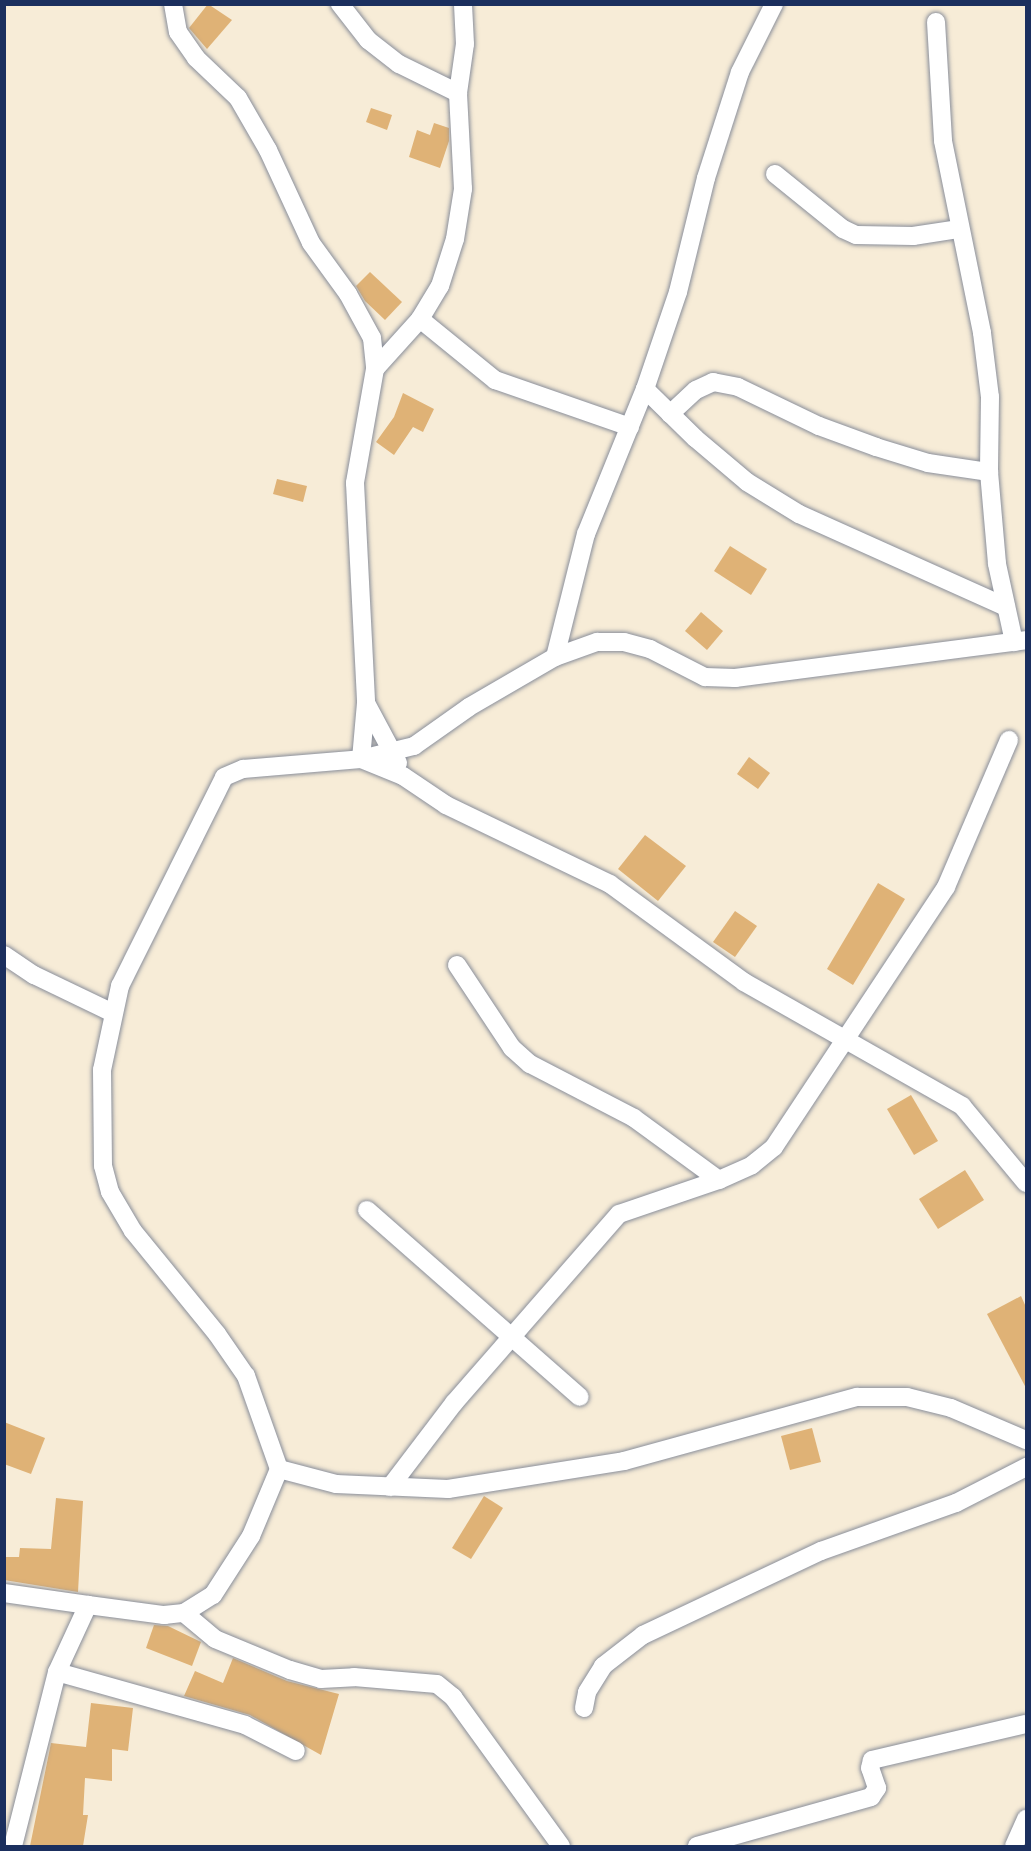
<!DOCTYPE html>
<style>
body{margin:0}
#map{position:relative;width:1031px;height:1851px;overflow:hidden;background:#f7ecd7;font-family:"IM FELL Double Pica",serif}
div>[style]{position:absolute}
.building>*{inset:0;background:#dfb276}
.roads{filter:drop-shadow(0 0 2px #898e9a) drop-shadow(0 0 2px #898e9a)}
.minor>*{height:18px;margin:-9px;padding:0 9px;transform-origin:9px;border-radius:9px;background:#fff}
span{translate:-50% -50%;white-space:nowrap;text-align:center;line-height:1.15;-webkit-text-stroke:6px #fbf7ec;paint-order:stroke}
.frame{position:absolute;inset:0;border:6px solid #1b2f5e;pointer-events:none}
</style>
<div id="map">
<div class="building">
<div style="clip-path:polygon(208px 4px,232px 20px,207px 49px,189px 28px)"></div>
<div style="clip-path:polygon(371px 108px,392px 115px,387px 130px,366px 122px)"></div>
<div style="clip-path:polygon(434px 123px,449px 128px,449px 141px,440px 168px,409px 157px,417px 130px,430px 135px)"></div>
<div style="clip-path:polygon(370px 272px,402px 302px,385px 320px,365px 301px,356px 286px)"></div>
<div style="clip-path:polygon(403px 393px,434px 409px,423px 432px,413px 427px,394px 455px,376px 442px,394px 417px)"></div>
<div style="clip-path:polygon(277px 479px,307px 486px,303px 502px,273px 494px)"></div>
<div style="clip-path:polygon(730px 546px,767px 569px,751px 595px,714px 571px)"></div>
<div style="clip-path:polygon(701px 612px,723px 631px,707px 650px,685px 631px)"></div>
<div style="clip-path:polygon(749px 757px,770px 773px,758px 789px,737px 774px)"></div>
<div style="clip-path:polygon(645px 835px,686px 866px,658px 901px,618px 869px)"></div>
<div style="clip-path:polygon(878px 883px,905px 899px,853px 985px,827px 969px)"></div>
<div style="clip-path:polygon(735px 911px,757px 926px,735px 957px,713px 942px)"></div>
<div style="clip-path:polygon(911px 1095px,938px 1141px,914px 1155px,887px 1109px)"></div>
<div style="clip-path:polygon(965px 1170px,984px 1200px,938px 1229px,919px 1199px)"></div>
<div style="clip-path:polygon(1021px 1296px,1026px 1307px,1026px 1388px,987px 1314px)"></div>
<div style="clip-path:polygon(4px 1422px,45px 1438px,31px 1474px,4px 1464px)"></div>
<div style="clip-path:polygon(812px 1428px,821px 1462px,790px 1470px,781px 1436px)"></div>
<div style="clip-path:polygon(484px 1496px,503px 1508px,471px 1559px,452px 1548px)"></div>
<div style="clip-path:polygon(56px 1498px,83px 1501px,78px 1592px,4px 1580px,4px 1557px,19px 1557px,20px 1548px,51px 1549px)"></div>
<div style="clip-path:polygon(154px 1625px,168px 1626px,201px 1642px,192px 1666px,146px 1648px)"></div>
<div style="clip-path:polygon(233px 1658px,287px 1681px,339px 1694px,321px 1755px,250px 1715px,184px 1696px,195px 1671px,223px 1683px)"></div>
<div style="clip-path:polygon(91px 1703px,133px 1708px,128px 1751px,112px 1749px,112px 1781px,85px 1778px,83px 1815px,88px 1815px,83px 1846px,30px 1846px,51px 1743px,86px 1747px)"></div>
</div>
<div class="roads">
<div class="minor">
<div style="left:173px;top:4px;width:28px;rotate:80deg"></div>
<div style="left:178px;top:32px;width:32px;rotate:55deg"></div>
<div style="left:196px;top:58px;width:58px;rotate:43.6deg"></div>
<div style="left:238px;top:98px;width:60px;rotate:60deg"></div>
<div style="left:268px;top:150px;width:102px;rotate:65.2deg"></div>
<div style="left:311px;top:243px;width:63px;rotate:54deg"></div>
<div style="left:348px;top:294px;width:50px;rotate:61.4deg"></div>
<div style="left:372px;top:338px;width:31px;rotate:84deg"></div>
<div style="left:375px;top:369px;width:116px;rotate:100deg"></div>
<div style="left:355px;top:483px;width:220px;rotate:87.1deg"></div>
<div style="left:366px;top:703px;width:56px;rotate:95.1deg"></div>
<div style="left:361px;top:759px;width:45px;rotate:22deg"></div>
<div style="left:403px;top:776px;width:52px;rotate:34deg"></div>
<div style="left:446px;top:805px;width:182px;rotate:25.7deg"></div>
<div style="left:610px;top:884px;width:166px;rotate:36.2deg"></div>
<div style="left:744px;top:982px;width:251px;rotate:29.6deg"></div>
<div style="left:962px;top:1106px;width:100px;rotate:50.3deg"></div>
<div style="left:340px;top:4px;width:46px;rotate:52.1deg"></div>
<div style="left:368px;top:40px;width:39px;rotate:38deg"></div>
<div style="left:399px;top:64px;width:66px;rotate:26.2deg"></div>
<div style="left:936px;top:22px;width:119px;rotate:86.6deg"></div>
<div style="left:943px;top:141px;width:196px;rotate:78.5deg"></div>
<div style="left:982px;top:333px;width:64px;rotate:82.9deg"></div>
<div style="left:990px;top:397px;width:75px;rotate:90.8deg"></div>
<div style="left:989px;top:472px;width:92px;rotate:85deg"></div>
<div style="left:997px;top:564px;width:80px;rotate:77.7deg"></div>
<div style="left:775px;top:174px;width:87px;rotate:39deg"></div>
<div style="left:843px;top:229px;width:14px;rotate:25deg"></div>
<div style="left:856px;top:235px;width:57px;rotate:1deg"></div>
<div style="left:913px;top:236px;width:47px;rotate:-8.7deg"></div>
<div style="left:420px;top:319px;width:97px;rotate:39.1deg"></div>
<div style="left:495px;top:380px;width:143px;rotate:19.2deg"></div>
<div style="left:375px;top:369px;width:67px;rotate:-48deg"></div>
<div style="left:420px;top:319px;width:39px;rotate:-59deg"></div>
<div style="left:440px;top:286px;width:49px;rotate:-72.3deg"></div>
<div style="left:455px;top:239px;width:51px;rotate:-80.9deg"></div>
<div style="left:463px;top:189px;width:96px;rotate:-93deg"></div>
<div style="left:458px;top:93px;width:49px;rotate:-81.9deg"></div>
<div style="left:465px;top:44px;width:40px;rotate:-92.9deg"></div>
<div style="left:645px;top:389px;width:70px;rotate:44.4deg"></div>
<div style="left:695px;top:438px;width:68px;rotate:40.2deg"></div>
<div style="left:747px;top:482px;width:61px;rotate:31.6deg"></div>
<div style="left:799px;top:514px;width:227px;rotate:24.2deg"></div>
<div style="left:670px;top:414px;width:35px;rotate:-43deg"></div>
<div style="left:696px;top:390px;width:19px;rotate:-25deg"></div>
<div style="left:713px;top:382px;width:25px;rotate:11deg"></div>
<div style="left:738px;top:387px;width:90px;rotate:25.7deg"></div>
<div style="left:819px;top:426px;width:61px;rotate:20.2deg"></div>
<div style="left:876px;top:447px;width:54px;rotate:17.1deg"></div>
<div style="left:928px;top:463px;width:62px;rotate:8.4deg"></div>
<div style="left:555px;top:657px;width:127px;rotate:-75.9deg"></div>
<div style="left:586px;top:534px;width:157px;rotate:-67.9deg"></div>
<div style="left:645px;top:389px;width:102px;rotate:-71.2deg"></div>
<div style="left:678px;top:292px;width:117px;rotate:-76.2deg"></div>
<div style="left:706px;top:178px;width:111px;rotate:-72.2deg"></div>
<div style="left:740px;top:72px;width:76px;rotate:-63.4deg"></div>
<div style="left:366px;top:703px;width:68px;rotate:61.9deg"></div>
<div style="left:4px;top:955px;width:36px;rotate:34deg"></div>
<div style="left:34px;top:975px;width:88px;rotate:25.7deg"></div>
<div style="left:457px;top:965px;width:100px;rotate:56.5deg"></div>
<div style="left:512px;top:1048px;width:24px;rotate:42deg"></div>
<div style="left:530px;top:1064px;width:117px;rotate:27.4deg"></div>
<div style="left:634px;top:1118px;width:105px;rotate:36.1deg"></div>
<div style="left:367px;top:1210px;width:283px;rotate:41.3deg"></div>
<div style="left:279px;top:1469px;width:59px;rotate:14.7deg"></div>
<div style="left:336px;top:1484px;width:112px;rotate:2.6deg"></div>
<div style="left:448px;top:1489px;width:178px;rotate:-9deg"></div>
<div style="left:624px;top:1461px;width:242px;rotate:-15.4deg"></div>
<div style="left:857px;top:1397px;width:50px"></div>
<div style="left:907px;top:1397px;width:45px;rotate:14deg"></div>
<div style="left:951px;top:1408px;width:82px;rotate:23.1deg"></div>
<div style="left:390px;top:1487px;width:106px;rotate:-52.7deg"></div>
<div style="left:454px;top:1403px;width:251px;rotate:-48.9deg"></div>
<div style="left:619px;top:1214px;width:106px;rotate:-18.8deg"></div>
<div style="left:719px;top:1180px;width:36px;rotate:-24deg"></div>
<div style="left:752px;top:1165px;width:28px;rotate:-39deg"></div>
<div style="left:774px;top:1147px;width:312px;rotate:-56.5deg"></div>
<div style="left:946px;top:887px;width:160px;rotate:-66.8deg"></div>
<div style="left:4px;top:1593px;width:85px;rotate:8.1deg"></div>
<div style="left:184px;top:1613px;width:40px;rotate:40deg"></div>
<div style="left:215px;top:1639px;width:81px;rotate:22.5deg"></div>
<div style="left:290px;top:1670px;width:32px;rotate:16deg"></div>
<div style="left:321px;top:1679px;width:33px;rotate:-3deg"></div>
<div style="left:354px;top:1677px;width:83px;rotate:4.8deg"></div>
<div style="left:437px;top:1684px;width:21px;rotate:39deg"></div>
<div style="left:453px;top:1697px;width:184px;rotate:54.1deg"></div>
<div style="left:57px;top:1672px;width:195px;rotate:15.7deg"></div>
<div style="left:245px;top:1725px;width:57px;rotate:27deg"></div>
<div style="left:584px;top:1708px;width:16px;rotate:-79deg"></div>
<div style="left:587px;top:1692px;width:31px;rotate:-58deg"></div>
<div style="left:603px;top:1666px;width:51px;rotate:-37.8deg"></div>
<div style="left:643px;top:1635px;width:197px;rotate:-25.3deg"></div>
<div style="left:821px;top:1551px;width:143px;rotate:-19.6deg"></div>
<div style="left:956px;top:1503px;width:79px;rotate:-27.2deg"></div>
<div style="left:13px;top:1846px;width:179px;rotate:-75.8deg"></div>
<div style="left:57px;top:1672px;width:74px;rotate:-65.2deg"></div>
<div style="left:88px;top:1605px;width:77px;rotate:7.5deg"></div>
<div style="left:164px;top:1615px;width:20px;rotate:-6deg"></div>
<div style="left:184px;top:1613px;width:34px;rotate:-32deg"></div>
<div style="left:213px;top:1595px;width:70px;rotate:-57.2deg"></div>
<div style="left:251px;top:1536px;width:73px;rotate:-67.3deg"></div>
<div style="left:279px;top:1469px;width:99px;rotate:-109.5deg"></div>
<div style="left:246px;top:1376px;width:51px;rotate:-124.6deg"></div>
<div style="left:217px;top:1334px;width:133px;rotate:-129.2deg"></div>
<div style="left:133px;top:1231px;width:45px;rotate:-120.5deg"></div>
<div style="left:110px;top:1192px;width:27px;rotate:-105deg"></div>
<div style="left:103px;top:1166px;width:96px;rotate:-90.6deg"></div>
<div style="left:102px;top:1070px;width:86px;rotate:-77.9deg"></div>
<div style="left:120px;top:986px;width:233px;rotate:-63.5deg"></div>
<div style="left:224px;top:777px;width:21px;rotate:-23deg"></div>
<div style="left:243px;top:769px;width:118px;rotate:-4.8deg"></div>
<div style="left:361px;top:759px;width:55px;rotate:-13.8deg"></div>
<div style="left:414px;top:746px;width:67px;rotate:-35.3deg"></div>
<div style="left:469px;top:707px;width:99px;rotate:-30.2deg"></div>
<div style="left:555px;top:657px;width:45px;rotate:-19.7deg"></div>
<div style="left:597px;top:642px;width:27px"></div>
<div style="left:624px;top:642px;width:27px;rotate:15deg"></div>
<div style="left:650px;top:649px;width:62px;rotate:27deg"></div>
<div style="left:705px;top:677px;width:30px;rotate:2deg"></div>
<div style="left:735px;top:678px;width:293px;rotate:-7.4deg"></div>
<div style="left:697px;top:1846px;width:181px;rotate:-15.7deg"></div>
<div style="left:871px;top:1797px;width:11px;rotate:-56deg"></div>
<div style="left:877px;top:1788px;width:21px;rotate:-109deg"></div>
<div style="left:870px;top:1768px;width:8px;rotate:-76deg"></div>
<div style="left:872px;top:1760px;width:158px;rotate:-13.2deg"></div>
<div style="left:1014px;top:1846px;width:30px;rotate:-66deg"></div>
</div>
</div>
<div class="frame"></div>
</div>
